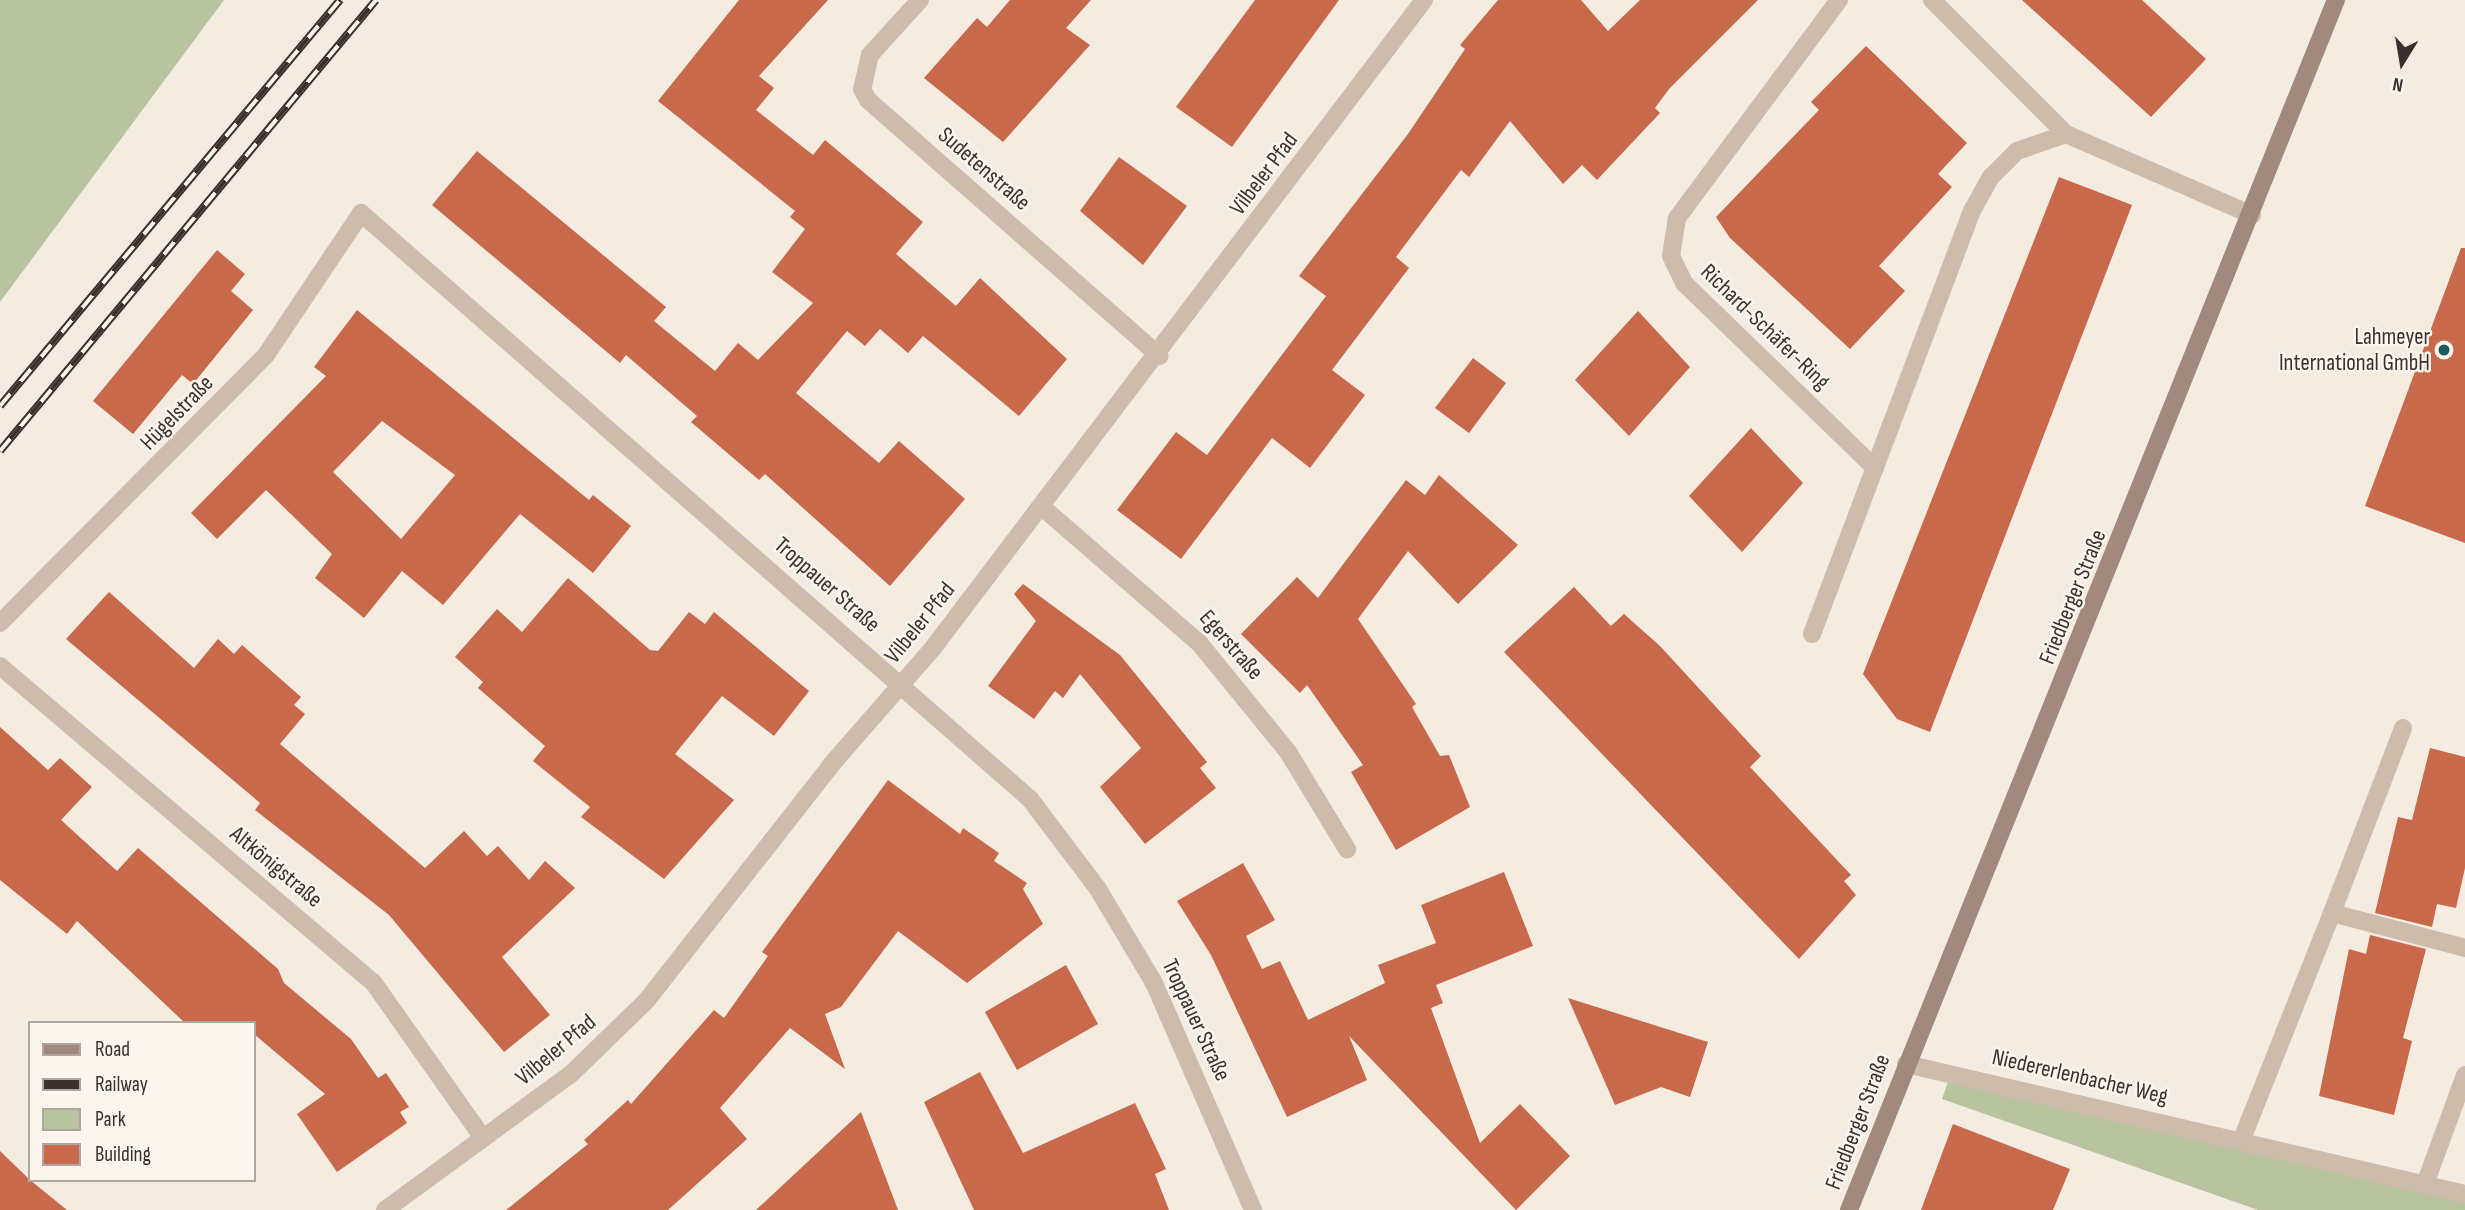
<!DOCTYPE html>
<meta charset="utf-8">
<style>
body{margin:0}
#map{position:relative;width:2465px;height:1210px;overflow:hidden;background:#f4ebe1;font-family:"Sofia Sans Condensed",sans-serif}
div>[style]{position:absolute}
.green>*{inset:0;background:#b8c4a0}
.building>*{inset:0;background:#c8694b}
.street>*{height:18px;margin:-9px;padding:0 9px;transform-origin:9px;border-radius:9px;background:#cdbbac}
.secondary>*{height:18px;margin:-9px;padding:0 9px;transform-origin:9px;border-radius:9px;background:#a18a7d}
.rail>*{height:8px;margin-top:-4px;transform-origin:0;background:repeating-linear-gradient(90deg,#fbf5ee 0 16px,#3b302b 0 32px);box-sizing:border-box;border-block:2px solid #3b302b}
.dots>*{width:19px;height:19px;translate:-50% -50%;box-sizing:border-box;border:4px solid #fbf5ee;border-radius:50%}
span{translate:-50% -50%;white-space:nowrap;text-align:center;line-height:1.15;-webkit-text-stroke:5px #fbf5ee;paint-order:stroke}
.street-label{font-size:23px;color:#3b302b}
.poi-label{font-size:23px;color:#3b302b}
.right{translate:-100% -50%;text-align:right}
.legend{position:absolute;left:28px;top:1021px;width:228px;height:161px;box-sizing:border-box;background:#fbf5ee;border:2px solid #aea6a0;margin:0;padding:9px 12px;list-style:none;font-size:21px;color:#3b302b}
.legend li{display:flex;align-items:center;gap:14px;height:35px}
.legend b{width:35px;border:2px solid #aea6a0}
.north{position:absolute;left:2367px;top:28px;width:70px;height:70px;-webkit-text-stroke:5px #fbf5ee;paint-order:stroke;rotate:191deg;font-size:19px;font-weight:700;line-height:28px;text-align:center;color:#3b302b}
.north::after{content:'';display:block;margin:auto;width:24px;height:32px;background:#3b302b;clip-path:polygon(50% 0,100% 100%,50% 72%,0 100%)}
</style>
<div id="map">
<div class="green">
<div style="clip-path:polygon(0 0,224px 0,0 302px)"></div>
<div style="clip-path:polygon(1951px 1073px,2465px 1202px,2465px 1210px,2258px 1210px,1942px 1099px)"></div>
</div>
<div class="building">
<div style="clip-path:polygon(739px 0,828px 0,759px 76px,774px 88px,756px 110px,813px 155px,825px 140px,923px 222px,896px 254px,956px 306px,980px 278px,1067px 359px,1019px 416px,923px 336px,908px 353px,880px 329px,865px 346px,847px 331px,796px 393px,879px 463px,899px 441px,965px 499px,890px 586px,765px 474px,759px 480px,691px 422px,697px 416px,626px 355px,620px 363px,432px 205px,477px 151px,666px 307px,654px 321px,715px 371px,738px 343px,758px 360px,813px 303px,772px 272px,805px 229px,790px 217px,795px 211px,658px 101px)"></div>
<div style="clip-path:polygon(1010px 0,1091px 0,1066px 28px,1090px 45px,1003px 142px,924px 78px,977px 18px,987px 27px)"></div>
<div style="clip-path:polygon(1255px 0,1339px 0,1232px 147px,1176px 107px)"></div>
<div style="clip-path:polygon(1498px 0,1581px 0,1608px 31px,1640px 0,1758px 0,1669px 89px,1655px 108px,1660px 113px,1597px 180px,1582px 165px,1563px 184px,1510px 121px,1469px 177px,1461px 170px,1396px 257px,1409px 268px,1332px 370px,1365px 395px,1310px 468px,1272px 438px,1181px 559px,1117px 510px,1176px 432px,1207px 455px,1326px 296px,1299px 276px,1408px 134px,1465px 49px,1460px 45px)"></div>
<div style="clip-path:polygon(2022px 0,2142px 0,2206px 59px,2151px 117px)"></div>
<div style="clip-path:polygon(1866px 46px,1967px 143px,1938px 174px,1952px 187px,1879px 266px,1905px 291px,1850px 349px,1730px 238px,1716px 217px,1819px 110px,1811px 102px)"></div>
<div style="clip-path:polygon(1119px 157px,1187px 206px,1143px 265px,1080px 211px)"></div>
<div style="clip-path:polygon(2059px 177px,2132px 205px,1930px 732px,1897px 719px,1863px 674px)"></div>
<div style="clip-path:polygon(2461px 248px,2465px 248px,2465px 543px,2365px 506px)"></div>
<div style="clip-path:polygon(217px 250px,245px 274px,231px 291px,253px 310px,193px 384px,182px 375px,133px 434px,93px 401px)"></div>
<div style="clip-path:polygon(evenodd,357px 310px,589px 500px,593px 495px,631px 526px,593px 573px,520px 514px,443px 605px,402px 571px,364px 618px,315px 578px,332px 554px,266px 490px,217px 539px,191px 513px,326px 376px,314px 367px,357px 310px,382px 421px,455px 475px,401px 539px,333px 472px,382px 421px)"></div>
<div style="clip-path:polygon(1638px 311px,1690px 367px,1629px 436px,1575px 380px)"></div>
<div style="clip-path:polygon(1473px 358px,1506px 383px,1469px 433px,1435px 408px)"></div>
<div style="clip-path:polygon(1751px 428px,1803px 483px,1742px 552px,1689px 496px)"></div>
<div style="clip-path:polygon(1439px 475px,1518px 545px,1458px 604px,1408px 551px,1358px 619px,1416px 704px,1412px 707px,1440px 756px,1449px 755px,1470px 807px,1396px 850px,1351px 772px,1363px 765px,1307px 685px,1300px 693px,1241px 634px,1297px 577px,1318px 598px,1406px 480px,1425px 495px)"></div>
<div style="clip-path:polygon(568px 578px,650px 650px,658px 651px,689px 612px,705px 624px,714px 612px,809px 691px,774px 736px,722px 696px,675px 754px,734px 800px,664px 879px,581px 817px,590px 807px,533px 761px,545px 746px,478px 688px,483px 682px,455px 657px,497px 609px,522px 632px)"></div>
<div style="clip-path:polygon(1023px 584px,1120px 655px,1207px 762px,1200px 768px,1216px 788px,1145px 844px,1100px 787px,1141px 748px,1080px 674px,1063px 698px,1055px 691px,1034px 719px,988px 686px,1036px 621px,1014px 594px)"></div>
<div style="clip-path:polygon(1574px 587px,1611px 626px,1624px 614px,1660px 646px,1761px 756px,1750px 767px,1851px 875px,1844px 881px,1856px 895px,1799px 959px,1504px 652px)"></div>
<div style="clip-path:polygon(109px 592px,194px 668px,218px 639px,234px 654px,242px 645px,301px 697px,294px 705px,305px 714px,280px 744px,425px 868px,464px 831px,487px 856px,498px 846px,529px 880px,545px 861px,575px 888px,502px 957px,550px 1015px,504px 1052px,389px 915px,255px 810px,260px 803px,66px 639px)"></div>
<div style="clip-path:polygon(0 727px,48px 770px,60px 758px,92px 787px,61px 820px,117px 871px,138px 848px,278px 969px,284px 983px,351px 1039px,378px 1078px,386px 1073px,409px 1107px,400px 1112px,407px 1123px,337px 1172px,297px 1114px,325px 1094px,254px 1034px,254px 1023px,185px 1023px,77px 921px,67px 934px,0 880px)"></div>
<div style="clip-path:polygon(2430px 748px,2465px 757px,2465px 868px,2456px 908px,2437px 904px,2432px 927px,2375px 913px,2398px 817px,2412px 820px)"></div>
<div style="clip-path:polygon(888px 780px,960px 834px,963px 828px,999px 853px,994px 861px,1027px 883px,1023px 889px,1043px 924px,967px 983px,898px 931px,841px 1007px,825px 1014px,845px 1069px,790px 1028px,720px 1108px,747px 1139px,668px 1210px,506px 1210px,588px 1144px,584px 1140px,628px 1100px,631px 1104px,714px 1010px,724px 1018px,768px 956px,762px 952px)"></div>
<div style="clip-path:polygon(1243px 863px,1275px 920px,1246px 936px,1262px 969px,1280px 961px,1308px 1020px,1385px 983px,1378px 965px,1436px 943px,1421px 905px,1504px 872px,1533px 946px,1436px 985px,1443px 1003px,1431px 1008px,1480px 1143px,1520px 1104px,1570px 1156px,1516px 1210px,1349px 1036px,1367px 1080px,1287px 1117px,1211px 955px,1177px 901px)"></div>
<div style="clip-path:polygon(2370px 935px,2426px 949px,2403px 1038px,2412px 1041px,2394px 1115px,2319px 1096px,2349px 949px,2366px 954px)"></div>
<div style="clip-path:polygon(1066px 965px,1098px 1024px,1017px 1070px,985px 1012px)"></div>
<div style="clip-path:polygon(1568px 998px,1708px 1042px,1690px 1097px,1661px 1087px,1615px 1105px)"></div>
<div style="clip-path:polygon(980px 1072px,1023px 1153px,1135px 1103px,1166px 1169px,1155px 1174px,1169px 1210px,974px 1210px,924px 1102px)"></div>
<div style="clip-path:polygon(861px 1112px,898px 1210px,756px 1210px)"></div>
<div style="clip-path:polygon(1953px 1124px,2070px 1169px,2053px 1210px,1921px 1210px)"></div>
<div style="clip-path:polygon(0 1151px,30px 1180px,67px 1210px,0 1210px)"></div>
</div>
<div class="street">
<div style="left:920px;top:0;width:74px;rotate:132.3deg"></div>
<div style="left:870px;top:55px;width:35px;rotate:103deg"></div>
<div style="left:862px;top:89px;width:13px;rotate:61deg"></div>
<div style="left:868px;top:100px;width:388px;rotate:41.3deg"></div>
<div style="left:1839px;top:0;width:272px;rotate:126.6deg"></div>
<div style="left:1677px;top:218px;width:38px;rotate:99deg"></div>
<div style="left:1671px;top:256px;width:30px;rotate:64deg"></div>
<div style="left:1684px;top:283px;width:266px;rotate:44.1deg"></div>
<div style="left:1932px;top:0;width:190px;rotate:45deg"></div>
<div style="left:2066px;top:134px;width:203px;rotate:23.5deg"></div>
<div style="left:1042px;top:507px;width:209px;rotate:40.9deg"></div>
<div style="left:1200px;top:644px;width:139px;rotate:50.8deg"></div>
<div style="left:1288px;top:752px;width:114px;rotate:58.7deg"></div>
<div style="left:0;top:623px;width:378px;rotate:-45.2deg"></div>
<div style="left:266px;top:355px;width:171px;rotate:-56.2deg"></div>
<div style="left:361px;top:213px;width:889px;rotate:41.22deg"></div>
<div style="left:1030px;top:799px;width:113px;rotate:52.9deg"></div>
<div style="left:1098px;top:889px;width:109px;rotate:59.2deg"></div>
<div style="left:1154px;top:983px;width:248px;rotate:66.4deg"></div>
<div style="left:1812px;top:634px;width:454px;rotate:-69.3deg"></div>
<div style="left:1973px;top:209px;width:37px;rotate:-61deg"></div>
<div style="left:1991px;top:177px;width:37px;rotate:-45deg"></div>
<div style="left:2017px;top:151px;width:52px;rotate:-19.1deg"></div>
<div style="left:0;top:666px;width:489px;rotate:40.3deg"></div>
<div style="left:373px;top:982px;width:191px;rotate:54.8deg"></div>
<div style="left:2332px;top:913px;width:198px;rotate:-69deg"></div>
<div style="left:1906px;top:1064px;width:574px;rotate:13.09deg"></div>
<div style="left:2242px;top:1139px;width:243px;rotate:-68.3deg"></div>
<div style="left:2332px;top:913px;width:138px;rotate:14.7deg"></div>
<div style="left:2425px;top:1184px;width:116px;rotate:-69.8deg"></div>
<div style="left:385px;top:1210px;width:230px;rotate:-36.2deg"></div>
<div style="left:571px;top:1074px;width:106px;rotate:-44.2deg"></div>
<div style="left:647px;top:1000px;width:298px;rotate:-51.9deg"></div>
<div style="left:831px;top:765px;width:155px;rotate:-48.9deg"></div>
<div style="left:933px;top:648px;width:813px;rotate:-52.85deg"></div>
</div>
<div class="secondary">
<div style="left:1849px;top:1210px;width:1304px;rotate:-68.08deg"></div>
</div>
<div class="rail">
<div style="left:0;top:406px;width:530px;rotate:-50.06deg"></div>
<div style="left:0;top:451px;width:587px;rotate:-50.18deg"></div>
</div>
<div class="dots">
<div style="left:2444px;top:350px;background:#1f5a5e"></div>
</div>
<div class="street-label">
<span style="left:984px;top:169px;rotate:41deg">Sudetenstraße</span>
<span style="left:1264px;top:174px;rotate:-53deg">Vilbeler Pfad</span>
<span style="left:1765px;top:327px;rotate:44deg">Richard-Schäfer-Ring</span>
<span style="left:177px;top:413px;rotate:-46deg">Hügelstraße</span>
<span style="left:827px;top:585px;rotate:41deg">Troppauer Straße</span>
<span style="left:2073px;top:597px;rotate:-68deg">Friedberger Straße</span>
<span style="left:920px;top:623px;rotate:-51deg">Vilbeler Pfad</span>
<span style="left:1231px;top:645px;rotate:49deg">Egerstraße</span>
<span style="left:276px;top:867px;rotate:40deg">Altkönigstraße</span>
<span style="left:1196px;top:1020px;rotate:65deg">Troppauer Straße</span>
<span style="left:556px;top:1050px;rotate:-40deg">Vilbeler Pfad</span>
<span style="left:2080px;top:1077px;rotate:13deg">Niedererlenbacher Weg</span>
<span style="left:1858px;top:1122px;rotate:-69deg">Friedberger Straße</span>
</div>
<div class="poi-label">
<span class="right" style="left:2430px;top:350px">Lahmeyer<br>International GmbH</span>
</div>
<ul class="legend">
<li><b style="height:9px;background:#a18a7d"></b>Road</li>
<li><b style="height:9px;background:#3b302b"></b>Railway</li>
<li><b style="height:19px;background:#b8c4a0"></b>Park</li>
<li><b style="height:19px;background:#c8694b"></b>Building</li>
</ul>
<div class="north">N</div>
</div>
